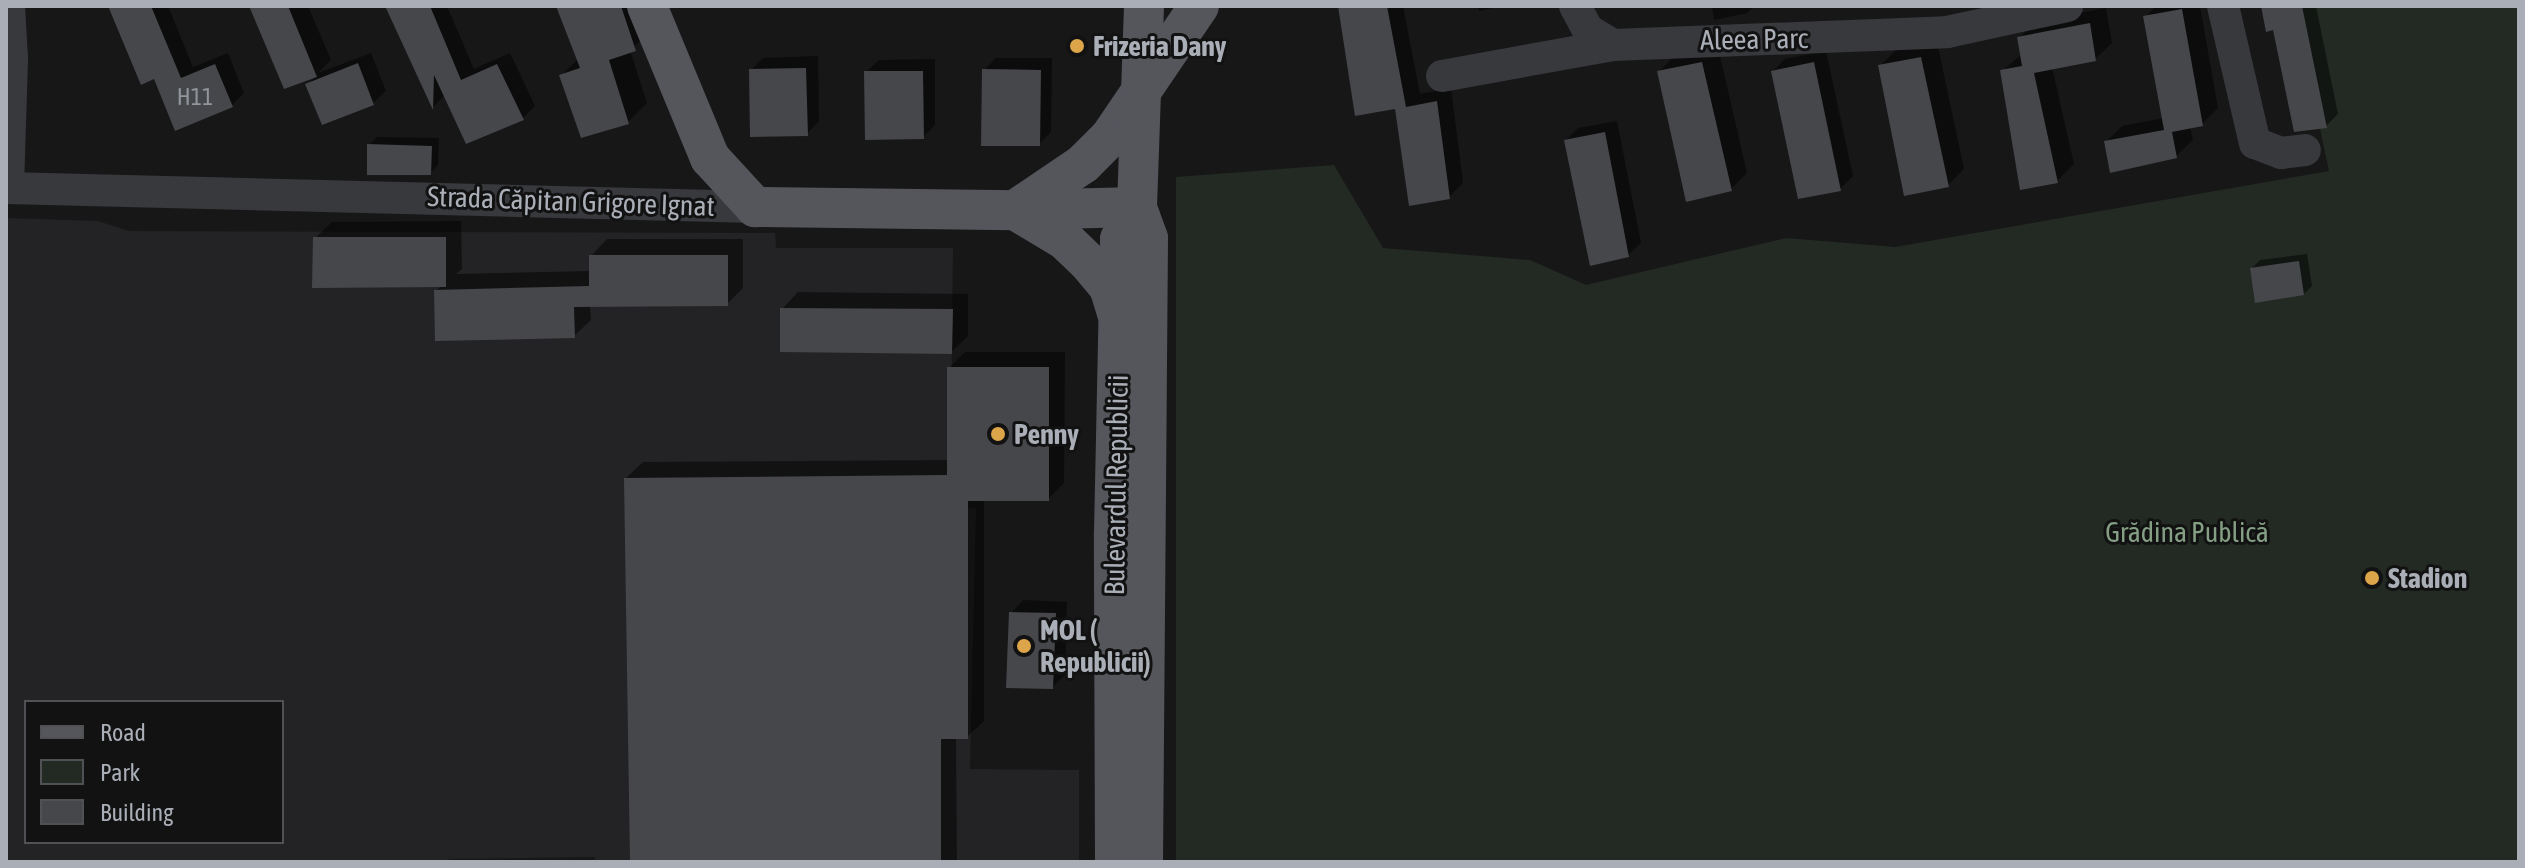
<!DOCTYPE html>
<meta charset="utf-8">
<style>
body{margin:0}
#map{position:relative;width:2525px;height:868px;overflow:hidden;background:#171718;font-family:"Asap Condensed",sans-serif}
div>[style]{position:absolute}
.built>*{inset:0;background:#232325}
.green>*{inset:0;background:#232a24}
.shadow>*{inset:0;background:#0007}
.building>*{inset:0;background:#46474b}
.minor>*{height:32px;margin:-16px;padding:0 16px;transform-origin:16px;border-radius:16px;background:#38393d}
.major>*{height:40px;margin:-20px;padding:0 20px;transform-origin:20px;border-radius:20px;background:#55565c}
.dots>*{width:22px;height:22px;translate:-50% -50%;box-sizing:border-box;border:4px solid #121213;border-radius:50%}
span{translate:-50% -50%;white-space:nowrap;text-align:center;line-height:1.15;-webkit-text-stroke:6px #121213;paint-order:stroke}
.number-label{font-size:24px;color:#91959c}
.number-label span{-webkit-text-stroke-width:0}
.street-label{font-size:28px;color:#aaafb7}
.poi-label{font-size:28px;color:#aaafb7;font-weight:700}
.left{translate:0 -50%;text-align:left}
.park-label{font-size:28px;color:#849f84}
.frame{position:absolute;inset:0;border:8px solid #aaafb7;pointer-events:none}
.legend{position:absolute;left:24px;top:700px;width:260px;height:144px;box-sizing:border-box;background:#121213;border:2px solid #4f5155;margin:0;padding:10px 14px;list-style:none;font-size:24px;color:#aaafb7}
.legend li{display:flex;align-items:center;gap:16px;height:40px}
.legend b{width:40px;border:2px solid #4f5155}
</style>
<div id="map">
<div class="built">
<div style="clip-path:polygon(evenodd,6px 218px,98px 221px,129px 231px,775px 233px,776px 248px,953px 248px,950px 507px,976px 508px,970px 769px,1079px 770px,1079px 862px,595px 862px,595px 857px,449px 859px,448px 862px,6px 862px,6px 218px,26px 702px,282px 702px,282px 842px,26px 842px,26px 702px)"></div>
</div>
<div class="green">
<div style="clip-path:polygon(2294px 6px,2519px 6px,2519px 862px,1176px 862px,1176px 177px,1334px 165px,1383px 248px,1530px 260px,1586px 285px,1786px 238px,1895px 247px,2329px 171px)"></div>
</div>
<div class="shadow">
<div style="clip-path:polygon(110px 6px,168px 6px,193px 67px,228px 53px,244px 93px,232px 105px,155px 76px)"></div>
<div style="clip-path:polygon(251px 6px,308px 6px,331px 60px,318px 73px,371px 53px,386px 91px,373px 103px,308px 84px,318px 74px,285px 87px)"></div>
<div style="clip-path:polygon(387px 6px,447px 6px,474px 69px,510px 53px,535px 106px,523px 118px,445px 95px,433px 107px)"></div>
<div style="clip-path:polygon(558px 6px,645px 6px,653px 30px,630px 50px,647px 103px,628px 122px,561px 76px,578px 59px)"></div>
<div style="clip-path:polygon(1340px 6px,1403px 6px,1420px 94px,1451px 88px,1463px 183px,1449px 197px)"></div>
<div style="clip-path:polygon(1478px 6px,1502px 6px,1479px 11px)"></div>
<div style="clip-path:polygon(1712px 6px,1754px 6px,1747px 13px,1714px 20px)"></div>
<div style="clip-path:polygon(2156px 6px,2200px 6px,2218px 108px,2202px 124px,2190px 126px,2193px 140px,2176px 156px,2106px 142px,2122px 126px,2163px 118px,2145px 17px)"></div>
<div style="clip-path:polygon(2263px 6px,2316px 6px,2338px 114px,2326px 126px)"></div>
<div style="clip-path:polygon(2106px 8px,2112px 43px,2095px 59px,2052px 67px,2074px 164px,2057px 181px,2002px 71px,2022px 54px,2020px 37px,2036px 21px)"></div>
<div style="clip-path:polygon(1937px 42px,1964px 169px,1948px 185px,1880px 66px,1896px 50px)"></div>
<div style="clip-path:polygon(1718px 47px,1747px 173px,1731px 189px,1659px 72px,1675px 55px)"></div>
<div style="clip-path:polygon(1826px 51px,1853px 176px,1840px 189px,1773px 71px,1785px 59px)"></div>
<div style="clip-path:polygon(818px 56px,819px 121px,807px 134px,751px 70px,763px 58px)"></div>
<div style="clip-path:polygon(996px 58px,1052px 58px,1051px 132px,1039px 144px,984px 70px)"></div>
<div style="clip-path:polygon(935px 59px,935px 125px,923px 137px,866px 72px,879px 60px)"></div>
<div style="clip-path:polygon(1617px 121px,1641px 243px,1628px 255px,1566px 140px,1578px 128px)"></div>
<div style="clip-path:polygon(377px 137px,439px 138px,438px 165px,430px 173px,369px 145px)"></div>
<div style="clip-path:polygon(461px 221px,462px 269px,456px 274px,591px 271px,591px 256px,607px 239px,743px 239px,743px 288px,727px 304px,590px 305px,591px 320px,574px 336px,436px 291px,442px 285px,315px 238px,332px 222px)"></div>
<div style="clip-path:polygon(2307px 254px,2312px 286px,2304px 294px,2252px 268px,2260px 260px)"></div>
<div style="clip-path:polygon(798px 292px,968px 294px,968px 336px,951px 352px,782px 309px)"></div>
<div style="clip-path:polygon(965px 352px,1065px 352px,1064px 483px,1048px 499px,984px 499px,984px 721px,967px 737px,956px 737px,957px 862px,632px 862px,626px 478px,643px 462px,949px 460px,949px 368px)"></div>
<div style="clip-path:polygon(1023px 600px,1067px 602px,1065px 675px,1052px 687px,1011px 613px)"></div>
</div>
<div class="building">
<div style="clip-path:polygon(108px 6px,151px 6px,181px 78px,215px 64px,233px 107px,175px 131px,154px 79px,141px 85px)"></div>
<div style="clip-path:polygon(249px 6px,288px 6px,317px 77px,284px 89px)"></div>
<div style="clip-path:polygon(385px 6px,430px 6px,461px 80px,497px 64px,524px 120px,466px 144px,434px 75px,433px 110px)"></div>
<div style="clip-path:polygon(556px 6px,621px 6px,636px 51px,609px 60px,629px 124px,581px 138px,559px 75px,580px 68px)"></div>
<div style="clip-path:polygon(1338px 6px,1387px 6px,1406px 107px,1437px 101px,1450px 199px,1409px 206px,1395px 109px,1355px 116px)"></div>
<div style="clip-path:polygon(2261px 6px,2302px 6px,2327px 128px,2294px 132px,2273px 30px,2266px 32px)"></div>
<div style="clip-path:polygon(2182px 9px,2203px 126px,2172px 132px,2177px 158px,2110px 173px,2104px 141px,2164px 130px,2143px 16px)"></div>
<div style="clip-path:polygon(2090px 23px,2096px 61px,2034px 73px,2058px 183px,2020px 190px,2000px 70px,2022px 66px,2017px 37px)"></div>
<div style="clip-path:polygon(1921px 57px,1949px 187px,1904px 196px,1878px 65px)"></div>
<div style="clip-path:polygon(1702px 62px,1732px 191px,1686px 202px,1657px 71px)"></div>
<div style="clip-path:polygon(1814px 62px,1841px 191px,1798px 199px,1771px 71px)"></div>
<div style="clip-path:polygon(358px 63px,374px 105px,322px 125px,305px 84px)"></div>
<div style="clip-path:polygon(806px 68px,808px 136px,750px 137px,749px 69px)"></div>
<div style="clip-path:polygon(982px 69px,1041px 70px,1040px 146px,981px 146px)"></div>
<div style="clip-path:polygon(864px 71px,923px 71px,924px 139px,865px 140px)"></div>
<div style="clip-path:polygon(1605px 132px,1629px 257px,1590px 266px,1564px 140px)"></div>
<div style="clip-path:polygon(367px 144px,432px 146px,431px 175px,367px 175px)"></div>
<div style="clip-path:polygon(313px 237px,446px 237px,446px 287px,312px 288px)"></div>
<div style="clip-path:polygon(589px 255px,728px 255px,728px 306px,574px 307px,575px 338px,435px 341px,434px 290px,589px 286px)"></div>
<div style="clip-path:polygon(2299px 261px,2304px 295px,2255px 303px,2250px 268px)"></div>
<div style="clip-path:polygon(780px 308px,953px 309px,952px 354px,780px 352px)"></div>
<div style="clip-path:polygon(947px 367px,1049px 367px,1049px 501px,968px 501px,968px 739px,941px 739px,941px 862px,630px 862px,624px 478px,947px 475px)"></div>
<div style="clip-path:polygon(1009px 612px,1056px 613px,1053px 689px,1006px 688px)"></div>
</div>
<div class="minor">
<div style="left:1575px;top:6px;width:27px;rotate:62deg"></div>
<div style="left:1588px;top:30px;width:29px;rotate:31deg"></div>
<div style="left:2223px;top:6px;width:141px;rotate:76.9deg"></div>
<div style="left:2255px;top:143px;width:28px;rotate:21deg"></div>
<div style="left:2281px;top:153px;width:24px;rotate:-7deg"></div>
<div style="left:1442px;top:76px;width:174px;rotate:-10.3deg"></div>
<div style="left:1613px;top:45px;width:334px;rotate:-2.2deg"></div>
<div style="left:1947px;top:32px;width:123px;rotate:-12.2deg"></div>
<div style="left:6px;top:188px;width:749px;rotate:1.45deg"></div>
<div style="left:8px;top:188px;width:130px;rotate:-88.2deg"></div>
<div style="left:12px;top:58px;width:52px;rotate:-93.3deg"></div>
</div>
<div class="major">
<div style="left:647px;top:6px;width:165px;rotate:67.5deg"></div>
<div style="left:710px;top:158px;width:67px;rotate:47.4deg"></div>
<div style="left:755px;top:207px;width:260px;rotate:0.7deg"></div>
<div style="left:1015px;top:210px;width:122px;rotate:-1.4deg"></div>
<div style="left:1015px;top:210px;width:82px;rotate:-34.1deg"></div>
<div style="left:1083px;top:164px;width:38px;rotate:-45deg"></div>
<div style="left:1110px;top:137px;width:158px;rotate:-55.8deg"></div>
<div style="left:1015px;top:210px;width:58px;rotate:31deg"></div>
<div style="left:1065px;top:240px;width:32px;rotate:44deg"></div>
<div style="left:1088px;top:262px;width:33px;rotate:50deg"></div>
<div style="left:1109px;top:287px;width:28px;rotate:73deg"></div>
<div style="left:1115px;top:862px;width:329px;rotate:-90.2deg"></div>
<div style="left:1114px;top:533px;width:294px;rotate:-88.8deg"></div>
<div style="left:1120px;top:239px;width:36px;rotate:-62deg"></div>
<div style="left:1143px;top:862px;width:624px;rotate:-89.54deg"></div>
<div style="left:1148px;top:238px;width:33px;rotate:-110deg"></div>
<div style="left:1137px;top:207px;width:201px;rotate:-88deg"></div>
</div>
<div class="dots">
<div style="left:1077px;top:46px;background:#dda54a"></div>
<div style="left:998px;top:434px;background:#dda54a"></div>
<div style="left:2372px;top:578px;background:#dda54a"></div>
<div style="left:1024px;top:646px;background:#dda54a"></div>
</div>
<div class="number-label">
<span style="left:195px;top:97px">H11</span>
</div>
<div class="street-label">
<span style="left:1754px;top:39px;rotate:-1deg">Aleea Parc</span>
<span style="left:571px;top:201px;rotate:2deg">Strada Căpitan Grigore Ignat</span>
<span style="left:1116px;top:485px;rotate:-89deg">Bulevardul Republicii</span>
</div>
<div class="poi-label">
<span class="left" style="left:1093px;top:46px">Frizeria Dany</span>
<span class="left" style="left:1014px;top:434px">Penny</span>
<span class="left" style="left:2388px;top:578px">Stadion</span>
<span class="left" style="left:1040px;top:646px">MOL (<br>Republicii)</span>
</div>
<div class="park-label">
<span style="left:2187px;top:532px">Grădina Publică</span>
</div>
<div class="frame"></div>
<ul class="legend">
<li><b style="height:10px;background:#55565c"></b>Road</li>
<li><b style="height:22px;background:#232a24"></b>Park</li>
<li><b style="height:22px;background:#46474b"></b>Building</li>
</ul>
</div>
